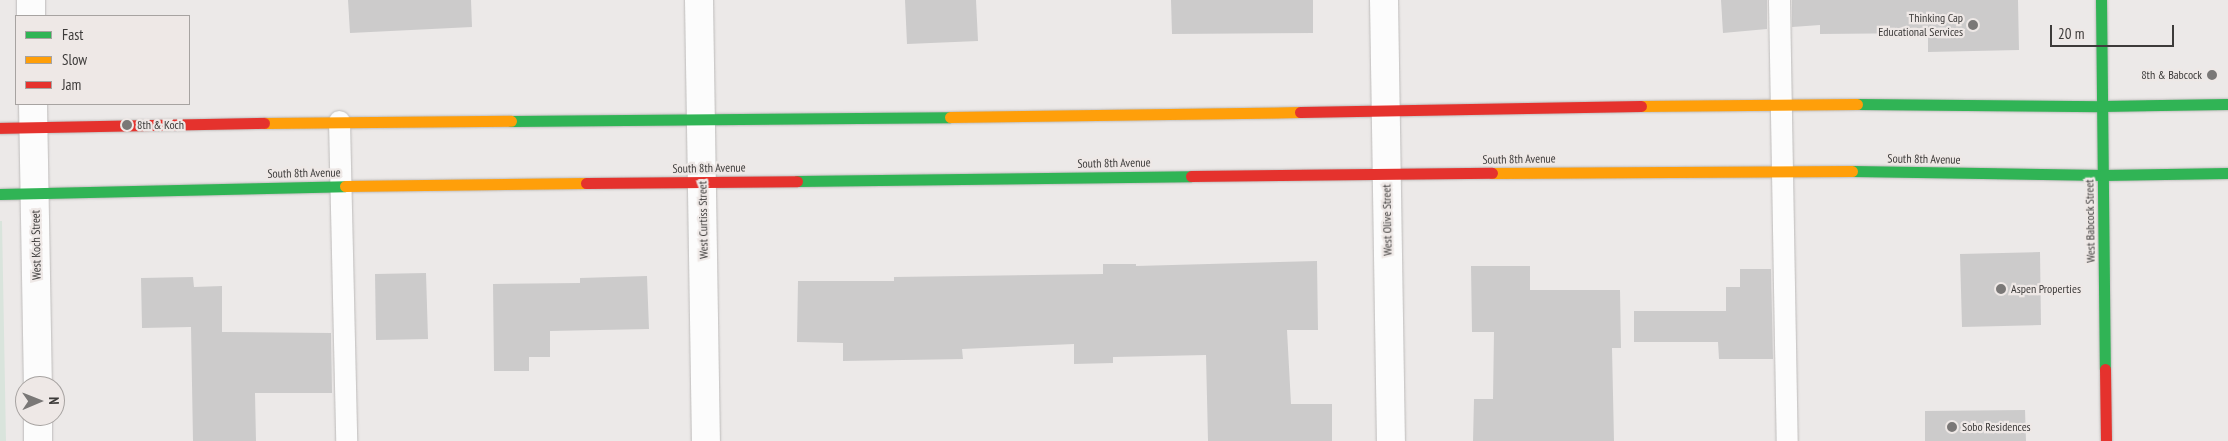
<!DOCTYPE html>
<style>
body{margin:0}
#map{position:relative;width:2228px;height:441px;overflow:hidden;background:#ece9e8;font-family:"PT Sans Narrow",sans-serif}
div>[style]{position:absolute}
.green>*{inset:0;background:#d9e4dc}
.building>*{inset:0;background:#cccbcb}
.roads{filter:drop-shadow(0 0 1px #bdbbba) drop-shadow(0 0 1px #bdbbba)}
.lane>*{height:21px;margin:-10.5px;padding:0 10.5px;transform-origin:10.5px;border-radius:10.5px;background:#fcfcfc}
.street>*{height:28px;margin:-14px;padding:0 14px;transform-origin:14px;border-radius:14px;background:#fcfcfc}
.fast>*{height:11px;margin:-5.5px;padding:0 5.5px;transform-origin:5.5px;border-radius:5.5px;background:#30b455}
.slow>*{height:11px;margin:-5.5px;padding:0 5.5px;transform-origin:5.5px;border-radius:5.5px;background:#ff9f0a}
.jam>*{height:11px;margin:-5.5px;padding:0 5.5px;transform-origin:5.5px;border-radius:5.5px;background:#e5322d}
.dots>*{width:14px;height:14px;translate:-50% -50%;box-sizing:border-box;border:2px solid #eee8e6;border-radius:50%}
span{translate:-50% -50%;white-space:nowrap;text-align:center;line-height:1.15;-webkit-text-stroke:4.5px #eee8e6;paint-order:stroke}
.poi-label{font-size:12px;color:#3d3b3a}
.right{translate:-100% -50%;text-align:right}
.left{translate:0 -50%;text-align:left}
.street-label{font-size:12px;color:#3d3b3a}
.legend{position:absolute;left:15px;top:15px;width:175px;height:90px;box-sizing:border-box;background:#eee8e6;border:1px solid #a7a3a1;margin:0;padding:6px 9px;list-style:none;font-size:15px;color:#3d3b3a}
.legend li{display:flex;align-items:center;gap:10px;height:25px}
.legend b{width:25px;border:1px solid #a7a3a1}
.north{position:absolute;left:15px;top:376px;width:50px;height:50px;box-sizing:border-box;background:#eee8e6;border:1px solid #a7a3a1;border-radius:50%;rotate:89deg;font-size:14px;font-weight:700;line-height:20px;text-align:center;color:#3d3b3a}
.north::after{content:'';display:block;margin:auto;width:18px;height:22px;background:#7a7877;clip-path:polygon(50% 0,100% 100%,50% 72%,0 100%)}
.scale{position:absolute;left:2050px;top:25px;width:124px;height:22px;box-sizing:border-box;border:2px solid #3d3b3a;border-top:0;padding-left:6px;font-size:15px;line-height:18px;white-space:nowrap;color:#3d3b3a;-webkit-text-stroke:4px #eee8e6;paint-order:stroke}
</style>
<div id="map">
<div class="green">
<div style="clip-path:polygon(0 221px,2px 221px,6px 441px,0 441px)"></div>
</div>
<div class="building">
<div style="clip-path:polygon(348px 0,471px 0,472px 27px,350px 33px)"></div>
<div style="clip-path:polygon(905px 0,976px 0,978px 41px,907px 44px)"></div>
<div style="clip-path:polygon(1171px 0,1313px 0,1313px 33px,1172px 34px)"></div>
<div style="clip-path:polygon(1721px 0,1767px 0,1767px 29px,1723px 33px)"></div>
<div style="clip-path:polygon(1792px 0,2018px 0,2019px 50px,1928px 52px,1928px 33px,1820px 34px,1820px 25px,1792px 27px)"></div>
<div style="clip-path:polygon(2040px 252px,2041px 325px,1962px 327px,1960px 254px)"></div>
<div style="clip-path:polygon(1317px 261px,1318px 330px,1287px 330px,1291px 404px,1332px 404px,1332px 441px,1208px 441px,1206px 355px,1113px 357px,1113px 363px,1074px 364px,1074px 344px,962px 349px,963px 359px,843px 361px,843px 343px,797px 342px,798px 281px,894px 281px,894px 277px,1103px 274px,1103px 264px,1136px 264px,1136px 266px)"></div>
<div style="clip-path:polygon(1471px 266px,1530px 266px,1530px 290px,1620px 290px,1621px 348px,1612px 348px,1614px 441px,1473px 441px,1474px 399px,1493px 399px,1494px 332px,1472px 332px)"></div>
<div style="clip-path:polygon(1740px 269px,1771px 269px,1773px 359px,1719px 359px,1718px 342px,1634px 342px,1634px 311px,1726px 311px,1726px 287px,1740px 287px)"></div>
<div style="clip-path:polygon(426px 273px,428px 339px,376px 340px,375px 274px)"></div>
<div style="clip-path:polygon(647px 276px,649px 329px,550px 331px,550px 357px,529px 357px,529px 371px,494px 371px,493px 284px,580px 283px,580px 278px)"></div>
<div style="clip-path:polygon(193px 277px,194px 287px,222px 286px,222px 332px,331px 333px,332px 393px,255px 393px,256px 441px,193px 441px,191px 327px,142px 328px,141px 278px)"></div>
<div style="clip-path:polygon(2025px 410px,2026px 441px,1925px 441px,1925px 411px)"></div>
</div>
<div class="roads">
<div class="lane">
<div style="left:1779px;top:0;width:441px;rotate:89deg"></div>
<div style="left:339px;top:121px;width:320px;rotate:88.7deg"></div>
</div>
<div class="street">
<div style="left:31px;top:0;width:16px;rotate:90deg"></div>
<div style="left:699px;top:0;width:441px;rotate:89.1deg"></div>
<div style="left:1384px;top:0;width:441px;rotate:89.1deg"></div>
<div style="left:33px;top:104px;width:282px;rotate:89deg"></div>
<div style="left:38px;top:416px;width:25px;rotate:90deg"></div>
</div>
<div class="fast">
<div style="left:2101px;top:0;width:369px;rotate:89.4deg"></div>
<div style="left:1857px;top:104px;width:245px;rotate:0.5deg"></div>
<div style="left:2102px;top:106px;width:126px;rotate:-0.9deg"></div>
<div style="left:511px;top:121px;width:439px;rotate:-0.5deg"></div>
<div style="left:1852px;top:171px;width:251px;rotate:0.9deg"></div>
<div style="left:2103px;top:175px;width:125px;rotate:-0.9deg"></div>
<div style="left:797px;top:181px;width:394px;rotate:-0.7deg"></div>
<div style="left:0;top:194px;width:345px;rotate:-1.3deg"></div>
</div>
<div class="slow">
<div style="left:1641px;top:106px;width:216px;rotate:-0.5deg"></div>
<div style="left:950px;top:117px;width:350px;rotate:-0.8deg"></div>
<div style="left:264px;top:123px;width:247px;rotate:-0.5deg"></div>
<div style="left:1492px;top:173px;width:360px;rotate:-0.3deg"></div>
<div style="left:345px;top:186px;width:241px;rotate:-0.7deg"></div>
</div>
<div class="jam">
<div style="left:1300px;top:112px;width:341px;rotate:-1deg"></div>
<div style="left:0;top:128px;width:264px;rotate:-1.1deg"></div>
<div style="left:1191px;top:176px;width:301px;rotate:-0.6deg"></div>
<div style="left:586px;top:183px;width:211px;rotate:-0.5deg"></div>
<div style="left:2105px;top:369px;width:72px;rotate:89.2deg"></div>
</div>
</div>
<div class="dots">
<div style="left:1973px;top:25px;background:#7a7877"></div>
<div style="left:2212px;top:75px;background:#7a7877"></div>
<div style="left:127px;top:125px;background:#7a7877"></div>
<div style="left:2001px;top:289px;background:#7a7877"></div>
<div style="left:1952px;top:427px;background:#7a7877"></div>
</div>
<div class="poi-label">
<span class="right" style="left:1963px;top:25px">Thinking Cap<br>Educational Services</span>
<span class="right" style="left:2202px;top:75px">8th &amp; Babcock</span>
<span class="left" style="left:137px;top:125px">8th &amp; Koch</span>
<span class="left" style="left:2011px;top:289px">Aspen Properties</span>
<span class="left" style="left:1962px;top:427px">Sobo Residences</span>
</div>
<div class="street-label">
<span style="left:1519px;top:159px;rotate:-1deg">South 8th Avenue</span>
<span style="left:1924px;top:159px;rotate:1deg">South 8th Avenue</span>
<span style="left:1114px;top:163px;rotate:-1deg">South 8th Avenue</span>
<span style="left:709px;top:168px;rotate:-1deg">South 8th Avenue</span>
<span style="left:304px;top:173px;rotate:-1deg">South 8th Avenue</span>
<span style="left:703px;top:220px;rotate:-91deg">West Curtiss Street</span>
<span style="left:1387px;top:220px;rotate:-91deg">West Olive Street</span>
<span style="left:2090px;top:221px;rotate:-91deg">West Babcock Street</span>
<span style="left:36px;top:245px;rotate:-91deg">West Koch Street</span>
</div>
<ul class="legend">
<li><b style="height:6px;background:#30b455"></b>Fast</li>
<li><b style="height:6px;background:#ff9f0a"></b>Slow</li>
<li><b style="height:6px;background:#e5322d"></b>Jam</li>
</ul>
<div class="north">N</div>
<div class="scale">20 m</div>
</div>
